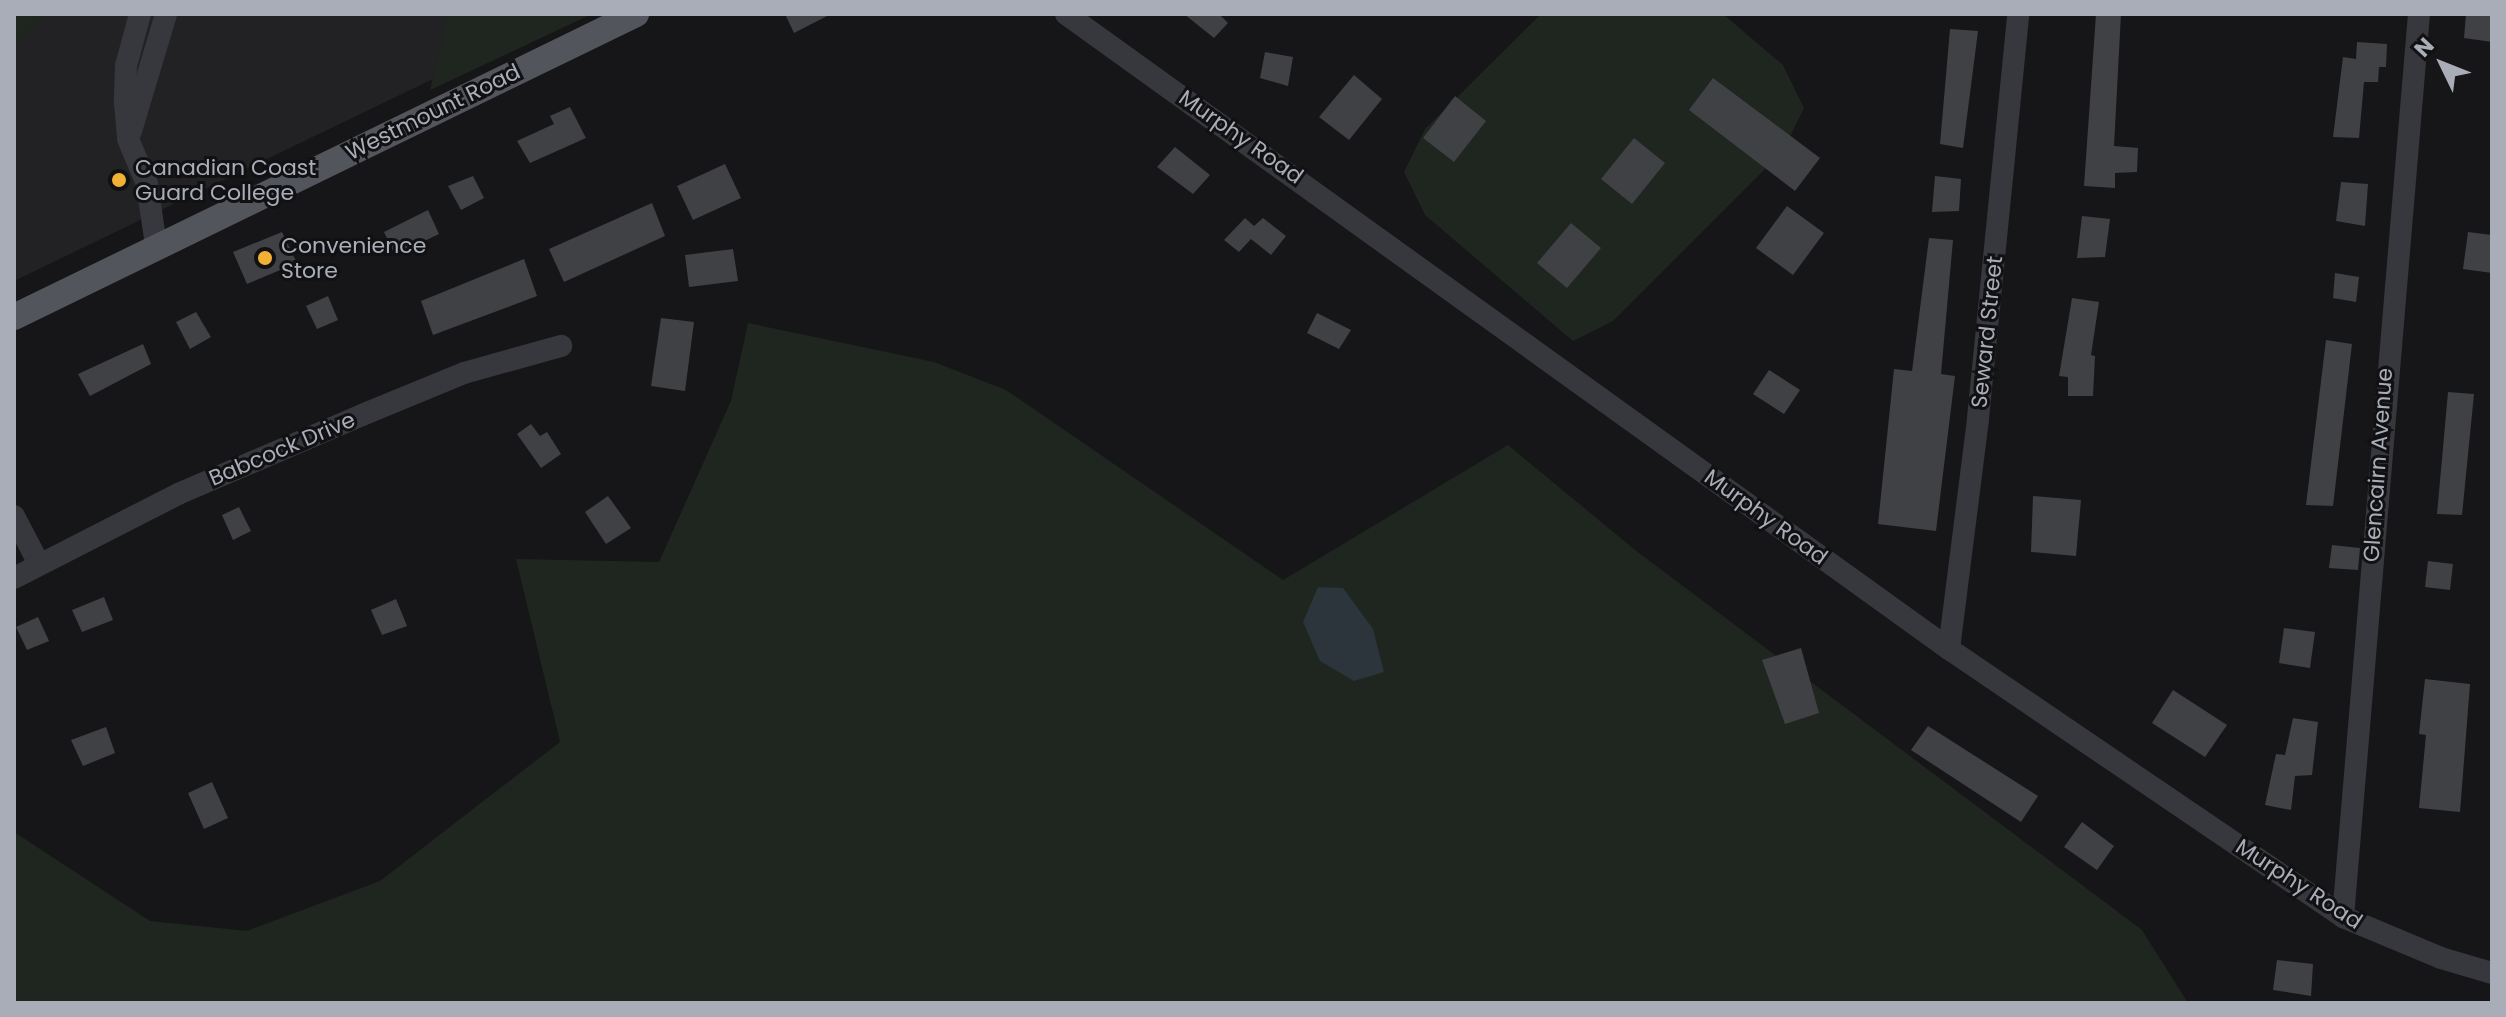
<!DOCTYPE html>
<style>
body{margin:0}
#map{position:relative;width:2506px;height:1017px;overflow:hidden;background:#161618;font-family:Poppins,sans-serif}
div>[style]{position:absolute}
.built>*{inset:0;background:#222225}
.green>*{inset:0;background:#1e261f}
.water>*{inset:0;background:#2c353c}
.building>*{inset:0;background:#404145}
.minor>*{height:22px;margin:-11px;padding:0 11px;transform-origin:11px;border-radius:11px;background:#37383d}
.major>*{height:26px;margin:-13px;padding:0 13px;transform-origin:13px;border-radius:13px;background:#53555c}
.dots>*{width:22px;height:22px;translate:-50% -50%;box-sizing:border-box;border:4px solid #111113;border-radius:50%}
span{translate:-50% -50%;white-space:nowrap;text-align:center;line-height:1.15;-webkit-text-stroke:6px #111113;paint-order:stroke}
.street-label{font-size:22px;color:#a8adb8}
.poi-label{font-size:22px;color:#a8adb8}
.left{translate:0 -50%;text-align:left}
.frame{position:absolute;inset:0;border:16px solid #a8adb8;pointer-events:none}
.north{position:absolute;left:2402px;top:24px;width:80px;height:80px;-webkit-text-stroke:6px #111113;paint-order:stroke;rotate:313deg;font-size:22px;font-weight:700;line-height:32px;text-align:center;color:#a8adb8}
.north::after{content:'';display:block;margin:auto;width:28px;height:36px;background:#a8adb8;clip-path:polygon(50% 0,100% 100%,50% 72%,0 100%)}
</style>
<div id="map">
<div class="built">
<div style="clip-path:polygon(14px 14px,449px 14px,433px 79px,14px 281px)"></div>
</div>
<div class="green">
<div style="clip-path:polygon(14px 14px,45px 14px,14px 44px)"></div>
<div style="clip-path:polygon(448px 14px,592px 14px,430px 90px)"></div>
<div style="clip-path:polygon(1541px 14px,1723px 14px,1783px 65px,1804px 108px,1783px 151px,1613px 321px,1573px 341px,1425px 215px,1404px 172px,1425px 129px)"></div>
<div style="clip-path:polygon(748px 323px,934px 362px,1006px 390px,1283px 580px,1508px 445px,1635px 550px,2142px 930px,2188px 1003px,14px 1003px,14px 832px,150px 921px,247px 931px,380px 881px,560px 742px,516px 559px,659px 562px,731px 401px)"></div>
</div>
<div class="water">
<div style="clip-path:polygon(1318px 587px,1343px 588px,1373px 629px,1384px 672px,1354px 681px,1320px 661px,1303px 622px)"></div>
</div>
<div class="building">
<div style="clip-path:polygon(785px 14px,831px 14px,794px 33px)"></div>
<div style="clip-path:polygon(1184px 14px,1219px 14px,1228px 23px,1214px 38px)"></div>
<div style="clip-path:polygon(2096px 14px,2121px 14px,2114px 146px,2138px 148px,2137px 172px,2115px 173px,2115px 188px,2084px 186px)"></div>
<div style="clip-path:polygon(2466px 14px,2492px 14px,2492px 42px,2464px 38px)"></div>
<div style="clip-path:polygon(1950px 29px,1978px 31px,1963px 148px,1940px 144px)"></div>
<div style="clip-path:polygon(2357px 42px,2387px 44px,2386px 67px,2379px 67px,2378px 82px,2364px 82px,2359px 138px,2333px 137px,2343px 57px,2356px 59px)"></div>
<div style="clip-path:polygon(1265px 52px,1293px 57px,1288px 86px,1260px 78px)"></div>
<div style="clip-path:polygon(1354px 75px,1382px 99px,1349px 140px,1319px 117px)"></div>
<div style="clip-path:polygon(1713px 78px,1820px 158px,1795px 191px,1689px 110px)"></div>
<div style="clip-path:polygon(1455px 96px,1486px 121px,1454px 162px,1423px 138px)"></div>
<div style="clip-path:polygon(570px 107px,586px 138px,530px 163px,517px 141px,554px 124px,550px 116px)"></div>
<div style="clip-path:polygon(1634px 138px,1665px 163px,1632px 204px,1601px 179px)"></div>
<div style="clip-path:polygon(1175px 147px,1210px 175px,1193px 194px,1157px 167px)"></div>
<div style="clip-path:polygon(725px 164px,741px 198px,693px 220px,677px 186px)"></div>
<div style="clip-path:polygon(473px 176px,484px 198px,461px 210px,448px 186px)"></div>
<div style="clip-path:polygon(1935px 176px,1961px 179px,1959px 211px,1932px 212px)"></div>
<div style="clip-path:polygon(2341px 182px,2368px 184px,2365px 226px,2336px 221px)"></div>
<div style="clip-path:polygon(652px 203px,665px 236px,564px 282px,549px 249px)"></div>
<div style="clip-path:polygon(1787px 206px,1824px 233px,1793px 275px,1756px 248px)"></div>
<div style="clip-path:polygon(428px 210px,439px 234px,395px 255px,384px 232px)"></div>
<div style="clip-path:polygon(2082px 216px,2110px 219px,2105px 257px,2077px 258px)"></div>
<div style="clip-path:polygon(1245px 218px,1254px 226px,1263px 218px,1286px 236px,1271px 255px,1251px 239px,1239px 252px,1224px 240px)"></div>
<div style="clip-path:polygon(1571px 223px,1601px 248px,1567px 288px,1537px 263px)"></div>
<div style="clip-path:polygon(282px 232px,297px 263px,247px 284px,233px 252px)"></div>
<div style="clip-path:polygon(2468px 232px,2492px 235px,2492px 273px,2463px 269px)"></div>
<div style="clip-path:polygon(1929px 238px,1953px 240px,1941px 374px,1955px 376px,1936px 531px,1878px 524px,1894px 369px,1912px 371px)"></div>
<div style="clip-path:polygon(733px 249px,738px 281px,689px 287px,685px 255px)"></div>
<div style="clip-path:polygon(524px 259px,537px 296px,433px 335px,421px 301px)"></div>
<div style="clip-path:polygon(2335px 273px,2359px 277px,2356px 302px,2333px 298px)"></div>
<div style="clip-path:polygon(328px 296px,338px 320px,317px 329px,306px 306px)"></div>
<div style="clip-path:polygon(2072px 298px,2099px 302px,2091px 355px,2095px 356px,2093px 396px,2068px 396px,2068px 377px,2059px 376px)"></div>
<div style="clip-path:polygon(196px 312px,211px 337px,190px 349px,176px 322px)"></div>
<div style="clip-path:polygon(1317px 313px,1351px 330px,1339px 349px,1307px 333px)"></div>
<div style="clip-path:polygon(661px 318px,694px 322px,685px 391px,651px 386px)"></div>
<div style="clip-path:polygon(2326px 340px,2352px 344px,2333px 506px,2306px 505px)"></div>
<div style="clip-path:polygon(143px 344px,151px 364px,90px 396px,78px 374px)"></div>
<div style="clip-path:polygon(1769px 370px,1800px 390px,1784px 414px,1753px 394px)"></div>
<div style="clip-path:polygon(2448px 392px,2474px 394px,2462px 515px,2437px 514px)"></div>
<div style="clip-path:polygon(531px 424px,540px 436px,547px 432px,561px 454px,541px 468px,517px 434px)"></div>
<div style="clip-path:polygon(608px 496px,631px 528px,606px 544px,585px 512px)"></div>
<div style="clip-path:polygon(2033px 496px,2081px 500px,2076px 556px,2031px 552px)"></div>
<div style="clip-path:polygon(239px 507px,251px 531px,233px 540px,222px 515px)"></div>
<div style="clip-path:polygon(2332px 545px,2360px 548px,2358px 570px,2329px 568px)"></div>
<div style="clip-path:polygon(2428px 561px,2453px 564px,2450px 590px,2425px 587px)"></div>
<div style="clip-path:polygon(104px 597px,113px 620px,82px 632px,72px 610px)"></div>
<div style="clip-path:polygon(396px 599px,407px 626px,382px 635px,371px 610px)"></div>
<div style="clip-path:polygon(38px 617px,49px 641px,27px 650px,16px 627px)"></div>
<div style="clip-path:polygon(2284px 628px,2315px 632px,2310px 668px,2279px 663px)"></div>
<div style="clip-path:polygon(1801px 648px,1819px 713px,1785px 724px,1762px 660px)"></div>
<div style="clip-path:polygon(2425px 679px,2470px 684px,2460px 812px,2419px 808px,2426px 735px,2419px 734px)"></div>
<div style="clip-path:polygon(2173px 690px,2227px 725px,2205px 757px,2152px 723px)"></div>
<div style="clip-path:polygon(2293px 718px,2318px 722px,2312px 775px,2295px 776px,2291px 810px,2265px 805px,2276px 754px,2285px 755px)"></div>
<div style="clip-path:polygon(1928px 726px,2038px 796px,2021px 822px,1911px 750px)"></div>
<div style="clip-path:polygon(106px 727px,115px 753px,83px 766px,71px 740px)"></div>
<div style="clip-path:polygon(212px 782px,228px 818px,204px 829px,188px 793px)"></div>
<div style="clip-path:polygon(2082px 822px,2114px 846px,2097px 870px,2064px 847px)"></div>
<div style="clip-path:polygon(2277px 960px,2313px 964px,2311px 996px,2273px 990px)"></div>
</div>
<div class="minor">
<div style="left:140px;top:14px;width:54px;rotate:105.1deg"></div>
<div style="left:126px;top:66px;width:37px;rotate:92deg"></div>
<div style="left:125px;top:103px;width:36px;rotate:85deg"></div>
<div style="left:128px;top:139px;width:49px;rotate:67.1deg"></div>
<div style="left:147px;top:184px;width:62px;rotate:81.6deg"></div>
<div style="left:1066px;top:14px;width:1088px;rotate:35.72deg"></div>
<div style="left:1949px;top:649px;width:477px;rotate:34.2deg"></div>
<div style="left:2343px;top:917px;width:106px;rotate:22.7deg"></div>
<div style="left:2441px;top:958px;width:53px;rotate:16.4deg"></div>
<div style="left:131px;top:131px;width:122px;rotate:-73.3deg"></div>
<div style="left:14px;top:516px;width:52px;rotate:62.4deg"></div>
<div style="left:14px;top:578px;width:184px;rotate:-27.1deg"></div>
<div style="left:178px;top:494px;width:200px;rotate:-23.2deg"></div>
<div style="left:362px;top:415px;width:110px;rotate:-22.4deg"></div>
<div style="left:464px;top:373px;width:101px;rotate:-15.6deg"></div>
<div style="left:1949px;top:649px;width:233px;rotate:-82.8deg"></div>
<div style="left:1978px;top:418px;width:406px;rotate:-84.3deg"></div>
<div style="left:2343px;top:917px;width:906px;rotate:-85.19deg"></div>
</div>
<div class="major">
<div style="left:14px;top:317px;width:692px;rotate:-25.97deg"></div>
</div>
<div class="dots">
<div style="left:119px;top:180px;background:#f2b134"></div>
<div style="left:265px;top:258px;background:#f2b134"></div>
</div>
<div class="street-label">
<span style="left:433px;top:112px;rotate:-26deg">Westmount Road</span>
<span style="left:1241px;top:137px;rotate:35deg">Murphy Road</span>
<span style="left:1987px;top:332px;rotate:-84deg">Seward Street</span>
<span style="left:282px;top:449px;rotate:-23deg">Babcock Drive</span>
<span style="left:2378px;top:465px;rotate:-86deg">Glencairn Avenue</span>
<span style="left:1766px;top:517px;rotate:36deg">Murphy Road</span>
<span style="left:2299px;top:884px;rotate:33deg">Murphy Road</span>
</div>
<div class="poi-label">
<span class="left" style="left:135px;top:180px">Canadian Coast<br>Guard College</span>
<span class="left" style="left:281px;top:258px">Convenience<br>Store</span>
</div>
<div class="frame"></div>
<div class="north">N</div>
</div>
